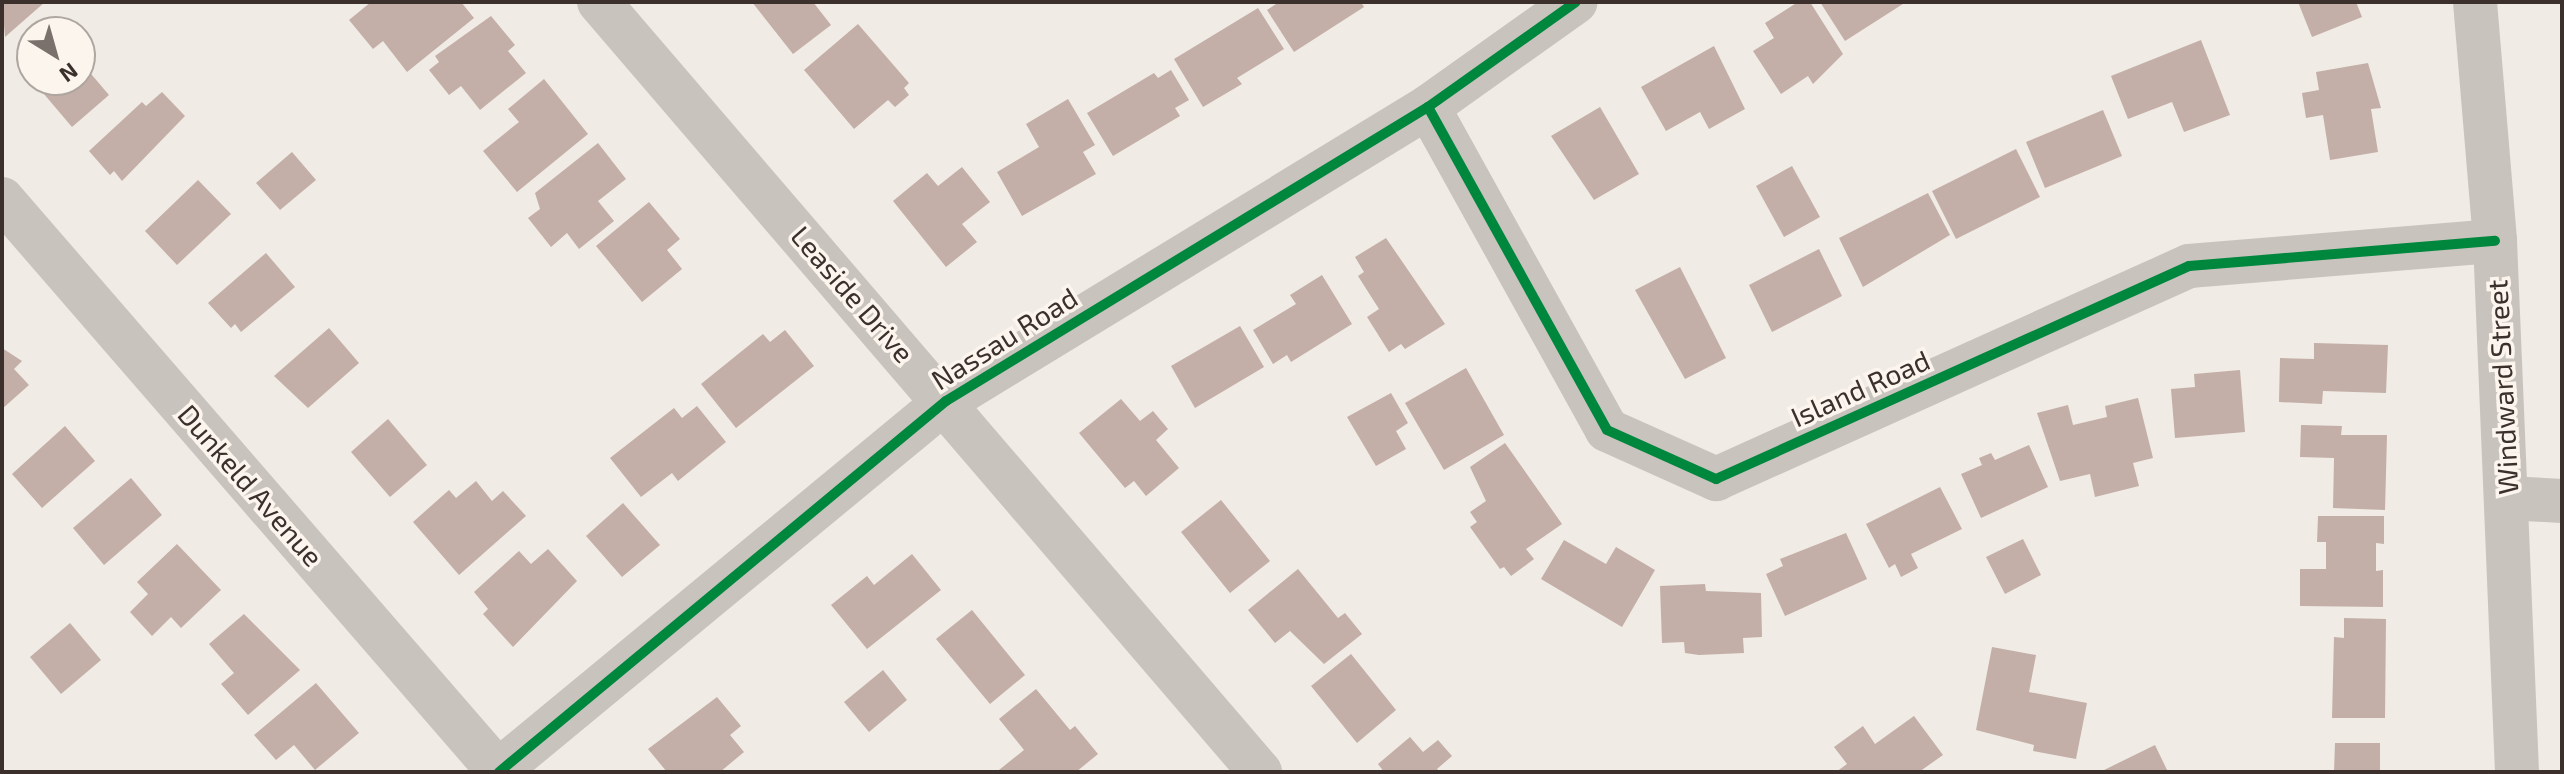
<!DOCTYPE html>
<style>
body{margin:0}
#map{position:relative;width:2564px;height:774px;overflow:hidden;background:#f0ebe5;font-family:"Exo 2",sans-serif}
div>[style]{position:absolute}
.building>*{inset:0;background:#c3afa7}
.minor>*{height:44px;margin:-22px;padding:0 22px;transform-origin:22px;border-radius:22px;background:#c9c3be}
.cycleway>*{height:10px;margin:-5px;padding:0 5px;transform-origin:5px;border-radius:5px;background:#00873e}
span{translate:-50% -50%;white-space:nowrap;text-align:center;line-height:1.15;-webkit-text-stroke:7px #fbf5ee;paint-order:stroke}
.street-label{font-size:28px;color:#3b302b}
.frame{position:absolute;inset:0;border:4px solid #3b302b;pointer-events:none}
.north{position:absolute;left:16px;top:16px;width:80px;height:80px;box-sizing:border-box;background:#fbf5ee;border:2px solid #aea6a0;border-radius:50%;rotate:143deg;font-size:22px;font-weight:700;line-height:32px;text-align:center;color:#3b302b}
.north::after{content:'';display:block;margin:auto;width:28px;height:36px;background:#7a716c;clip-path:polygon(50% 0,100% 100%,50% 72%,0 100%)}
</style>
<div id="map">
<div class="building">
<div style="clip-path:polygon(2px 2px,45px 2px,5px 37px)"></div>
<div style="clip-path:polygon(371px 2px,461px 2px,474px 18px,407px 72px,383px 41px,373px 49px,349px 20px)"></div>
<div style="clip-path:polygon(752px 2px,813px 2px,831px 25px,793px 54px)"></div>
<div style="clip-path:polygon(1279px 2px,1361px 2px,1364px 7px,1294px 52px,1267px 10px)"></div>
<div style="clip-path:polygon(1798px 2px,1810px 2px,1843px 54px,1813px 84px,1808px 76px,1781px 94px,1753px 51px,1774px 38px,1765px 23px)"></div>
<div style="clip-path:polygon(1820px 2px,1906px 2px,1845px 41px)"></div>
<div style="clip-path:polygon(2298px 2px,2356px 2px,2362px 17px,2312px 37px)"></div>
<div style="clip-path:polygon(1258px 8px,1284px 49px,1237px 78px,1242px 84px,1203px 107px,1174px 59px)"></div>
<div style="clip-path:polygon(491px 16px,515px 45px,508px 51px,526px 73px,480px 110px,461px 86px,449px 95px,429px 70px,439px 62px,435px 56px)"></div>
<div style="clip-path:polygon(858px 24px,909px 83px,904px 88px,909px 95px,895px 107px,888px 100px,854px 129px,804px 70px)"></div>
<div style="clip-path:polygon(2201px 40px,2230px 115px,2184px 132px,2172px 102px,2128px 119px,2111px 76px)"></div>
<div style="clip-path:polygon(1714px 46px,1745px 109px,1709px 129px,1700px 112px,1666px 131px,1641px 87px)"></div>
<div style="clip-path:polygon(80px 61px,109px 95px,72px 127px,32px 80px,80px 80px)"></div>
<div style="clip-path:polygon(2368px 63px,2381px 108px,2371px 109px,2378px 152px,2330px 160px,2323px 115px,2306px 118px,2302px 93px,2319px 90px,2316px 72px)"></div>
<div style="clip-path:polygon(1171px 70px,1189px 100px,1175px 108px,1180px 116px,1113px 156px,1087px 113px,1154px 73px,1158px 78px)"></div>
<div style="clip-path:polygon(544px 79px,588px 134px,517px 192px,483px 151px,519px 122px,508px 109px)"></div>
<div style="clip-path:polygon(162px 92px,185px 116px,122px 181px,114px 171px,110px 175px,89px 151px,142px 102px,146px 106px)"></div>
<div style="clip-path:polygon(1068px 99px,1095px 145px,1083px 152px,1096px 174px,1022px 216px,997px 172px,1039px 147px,1026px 124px)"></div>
<div style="clip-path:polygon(1600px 107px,1639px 174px,1594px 200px,1551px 136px)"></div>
<div style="clip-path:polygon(2103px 110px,2122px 156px,2045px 188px,2026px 142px)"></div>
<div style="clip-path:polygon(598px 143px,626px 179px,598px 201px,614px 221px,579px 249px,567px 233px,551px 247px,528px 218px,540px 209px,535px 193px)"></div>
<div style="clip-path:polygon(2016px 149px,2040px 197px,1956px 239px,1932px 191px)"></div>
<div style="clip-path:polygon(292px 152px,316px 180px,280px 210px,256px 183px)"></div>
<div style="clip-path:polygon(1792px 166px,1820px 217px,1784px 237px,1756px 186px)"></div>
<div style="clip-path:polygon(962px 167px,990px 202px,962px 224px,977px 242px,946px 267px,893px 201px,927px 173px,938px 186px)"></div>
<div style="clip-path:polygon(198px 180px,231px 214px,177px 265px,145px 231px)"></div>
<div style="clip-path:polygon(1928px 193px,1950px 235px,1863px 287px,1839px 238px)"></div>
<div style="clip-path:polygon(649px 202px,680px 239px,667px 250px,682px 269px,642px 302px,596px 246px)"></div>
<div style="clip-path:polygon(1386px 238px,1445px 324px,1405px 349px,1401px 344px,1389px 352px,1367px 317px,1379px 309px,1358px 276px,1364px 272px,1355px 257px)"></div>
<div style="clip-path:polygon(1819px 249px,1842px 296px,1772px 332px,1749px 285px)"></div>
<div style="clip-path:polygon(266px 253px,295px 287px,241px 332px,235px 324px,231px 328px,208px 303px)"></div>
<div style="clip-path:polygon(1680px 267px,1726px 358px,1685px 379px,1635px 290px)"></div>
<div style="clip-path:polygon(1322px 275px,1352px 324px,1291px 362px,1287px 355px,1273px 364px,1253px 330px,1296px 304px,1290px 295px)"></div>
<div style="clip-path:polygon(1240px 326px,1264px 367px,1195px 408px,1171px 366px)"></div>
<div style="clip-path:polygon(329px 328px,359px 363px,308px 408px,274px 376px)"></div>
<div style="clip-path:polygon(785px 330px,814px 366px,736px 428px,701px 384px,763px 334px,770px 342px)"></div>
<div style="clip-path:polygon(2314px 343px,2388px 345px,2386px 393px,2323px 391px,2322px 404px,2279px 402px,2280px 358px,2314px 359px)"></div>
<div style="clip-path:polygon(2px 348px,22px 361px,14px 369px,29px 385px,2px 409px)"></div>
<div style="clip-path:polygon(1466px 368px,1504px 435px,1444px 470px,1405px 403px)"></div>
<div style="clip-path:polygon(2240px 370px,2245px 432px,2175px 438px,2171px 389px,2195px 387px,2194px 374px)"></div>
<div style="clip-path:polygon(1391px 393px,1408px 423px,1396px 431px,1406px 449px,1376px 466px,1347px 417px)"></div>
<div style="clip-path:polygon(2138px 398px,2153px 458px,2133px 463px,2139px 486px,2095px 497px,2090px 474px,2060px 481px,2037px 413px,2068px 405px,2073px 425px,2107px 417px,2105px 406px)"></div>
<div style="clip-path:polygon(1121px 399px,1140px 421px,1153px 411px,1168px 429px,1156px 440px,1179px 468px,1146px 496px,1134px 481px,1125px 488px,1079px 433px)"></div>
<div style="clip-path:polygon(697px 406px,726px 442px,678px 481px,672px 473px,641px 497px,610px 458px,674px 408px,682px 418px)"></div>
<div style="clip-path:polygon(388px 419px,427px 465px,390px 497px,351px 452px)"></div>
<div style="clip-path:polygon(2301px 425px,2342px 426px,2341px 435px,2387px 435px,2385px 510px,2333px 508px,2334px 458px,2300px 457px)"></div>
<div style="clip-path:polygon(65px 426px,95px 461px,42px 508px,12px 474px)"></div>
<div style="clip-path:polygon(1505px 443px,1562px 524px,1526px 549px,1534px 559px,1511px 576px,1504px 567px,1500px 569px,1470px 527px,1477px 522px,1470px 512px,1486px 501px,1470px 467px)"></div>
<div style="clip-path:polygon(2029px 445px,2048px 487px,1981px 518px,1961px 474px,1982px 465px,1979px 458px,1991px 453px,1995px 460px)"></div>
<div style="clip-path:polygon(131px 478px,162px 515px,104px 565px,73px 528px)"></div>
<div style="clip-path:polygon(476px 481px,492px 501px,503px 491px,526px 516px,459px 575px,413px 522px,449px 490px,456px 498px)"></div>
<div style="clip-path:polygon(1940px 487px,1962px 529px,1911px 554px,1918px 568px,1901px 577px,1895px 564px,1889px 568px,1866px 524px)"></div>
<div style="clip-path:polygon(1221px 500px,1270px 561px,1230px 593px,1181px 532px)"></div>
<div style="clip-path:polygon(623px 503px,660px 545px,622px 577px,586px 536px)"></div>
<div style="clip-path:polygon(2318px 516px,2384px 516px,2384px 544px,2376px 543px,2376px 571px,2383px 570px,2383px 607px,2300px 606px,2300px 569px,2326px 569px,2326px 542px,2317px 542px)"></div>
<div style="clip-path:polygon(1846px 533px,1867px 579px,1785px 616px,1766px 574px,1783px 566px,1780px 559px)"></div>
<div style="clip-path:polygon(2023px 539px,2041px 575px,2005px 594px,1986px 557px)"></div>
<div style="clip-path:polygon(1564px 540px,1606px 564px,1616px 547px,1655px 570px,1622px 627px,1541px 579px)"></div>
<div style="clip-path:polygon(177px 544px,221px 590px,181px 628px,171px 617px,152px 636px,130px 612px,148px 594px,137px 582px)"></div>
<div style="clip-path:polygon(548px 549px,577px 581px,513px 647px,483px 614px,488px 609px,474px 592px,519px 551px,531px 564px)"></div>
<div style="clip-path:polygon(912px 554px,941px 590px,867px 649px,831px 605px,867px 576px,874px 585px)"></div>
<div style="clip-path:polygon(1298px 569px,1338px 618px,1345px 613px,1362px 634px,1324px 664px,1290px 631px,1275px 643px,1248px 610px)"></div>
<div style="clip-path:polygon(1705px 584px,1706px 591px,1761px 593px,1762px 637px,1743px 638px,1744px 653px,1699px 655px,1685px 653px,1684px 642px,1662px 643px,1660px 586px)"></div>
<div style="clip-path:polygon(972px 610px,1025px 675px,990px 704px,936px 639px)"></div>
<div style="clip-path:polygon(244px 614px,300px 670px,248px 715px,221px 684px,234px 673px,209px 644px)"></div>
<div style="clip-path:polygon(2344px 618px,2386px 619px,2385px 718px,2332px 718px,2334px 637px,2344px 638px)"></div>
<div style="clip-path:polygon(70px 623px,101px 660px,61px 694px,30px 657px)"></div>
<div style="clip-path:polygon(1992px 647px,2036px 655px,2029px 692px,2087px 703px,2076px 759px,2033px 751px,2034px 745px,1976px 730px)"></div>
<div style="clip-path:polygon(1351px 654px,1396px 710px,1357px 743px,1311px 686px)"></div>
<div style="clip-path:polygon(883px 670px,907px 700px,869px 732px,844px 702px)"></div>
<div style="clip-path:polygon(316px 683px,359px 733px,315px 770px,294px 745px,276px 760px,254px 735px)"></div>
<div style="clip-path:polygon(1036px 689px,1070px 730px,1075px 726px,1098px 754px,1076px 772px,999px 770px,1024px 750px,999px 719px)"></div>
<div style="clip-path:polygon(717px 697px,741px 726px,730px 735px,744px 752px,720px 772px,667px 772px,648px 749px)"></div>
<div style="clip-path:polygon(1914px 716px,1943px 755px,1919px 772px,1836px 772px,1847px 764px,1834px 747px,1863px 726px,1875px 744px)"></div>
<div style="clip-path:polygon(1410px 737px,1423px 752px,1438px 740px,1452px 756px,1437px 769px,1440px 772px,1384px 772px,1378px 764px)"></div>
<div style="clip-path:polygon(2335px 743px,2380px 743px,2380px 772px,2334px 772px)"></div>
<div style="clip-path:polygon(2155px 745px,2168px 772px,2100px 772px)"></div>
</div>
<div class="minor">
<div style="left:599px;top:2px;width:1015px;rotate:49.36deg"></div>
<div style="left:2475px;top:2px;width:240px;rotate:85.2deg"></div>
<div style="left:2495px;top:241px;width:531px;rotate:87.63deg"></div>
<div style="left:1428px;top:107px;width:369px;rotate:61deg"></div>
<div style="left:1607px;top:430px;width:120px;rotate:24.2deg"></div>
<div style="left:1716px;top:479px;width:519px;rotate:-24.24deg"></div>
<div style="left:2189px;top:266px;width:307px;rotate:-4.7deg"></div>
<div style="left:2px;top:199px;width:759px;rotate:49.06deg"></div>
<div style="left:2507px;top:498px;width:55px;rotate:3.1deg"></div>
<div style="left:498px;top:771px;width:581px;rotate:-39.55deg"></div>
<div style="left:946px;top:401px;width:565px;rotate:-31.38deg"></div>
<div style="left:1428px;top:107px;width:181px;rotate:-35.4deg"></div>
</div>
<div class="cycleway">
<div style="left:1428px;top:107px;width:369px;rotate:61deg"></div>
<div style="left:1607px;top:430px;width:120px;rotate:24.2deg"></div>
<div style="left:1716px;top:479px;width:519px;rotate:-24.24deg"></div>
<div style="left:2189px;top:266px;width:307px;rotate:-4.7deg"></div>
<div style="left:499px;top:772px;width:581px;rotate:-39.69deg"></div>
<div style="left:946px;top:401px;width:565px;rotate:-31.38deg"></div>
<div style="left:1428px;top:107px;width:181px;rotate:-35.4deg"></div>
</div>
<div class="street-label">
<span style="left:853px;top:294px;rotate:49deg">Leaside Drive</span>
<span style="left:1004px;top:338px;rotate:-32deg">Nassau Road</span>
<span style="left:2502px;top:387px;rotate:-93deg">Windward Street</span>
<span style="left:1860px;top:388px;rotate:-24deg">Island Road</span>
<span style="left:251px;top:485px;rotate:49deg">Dunkeld Avenue</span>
</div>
<div class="frame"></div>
<div class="north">N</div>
</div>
